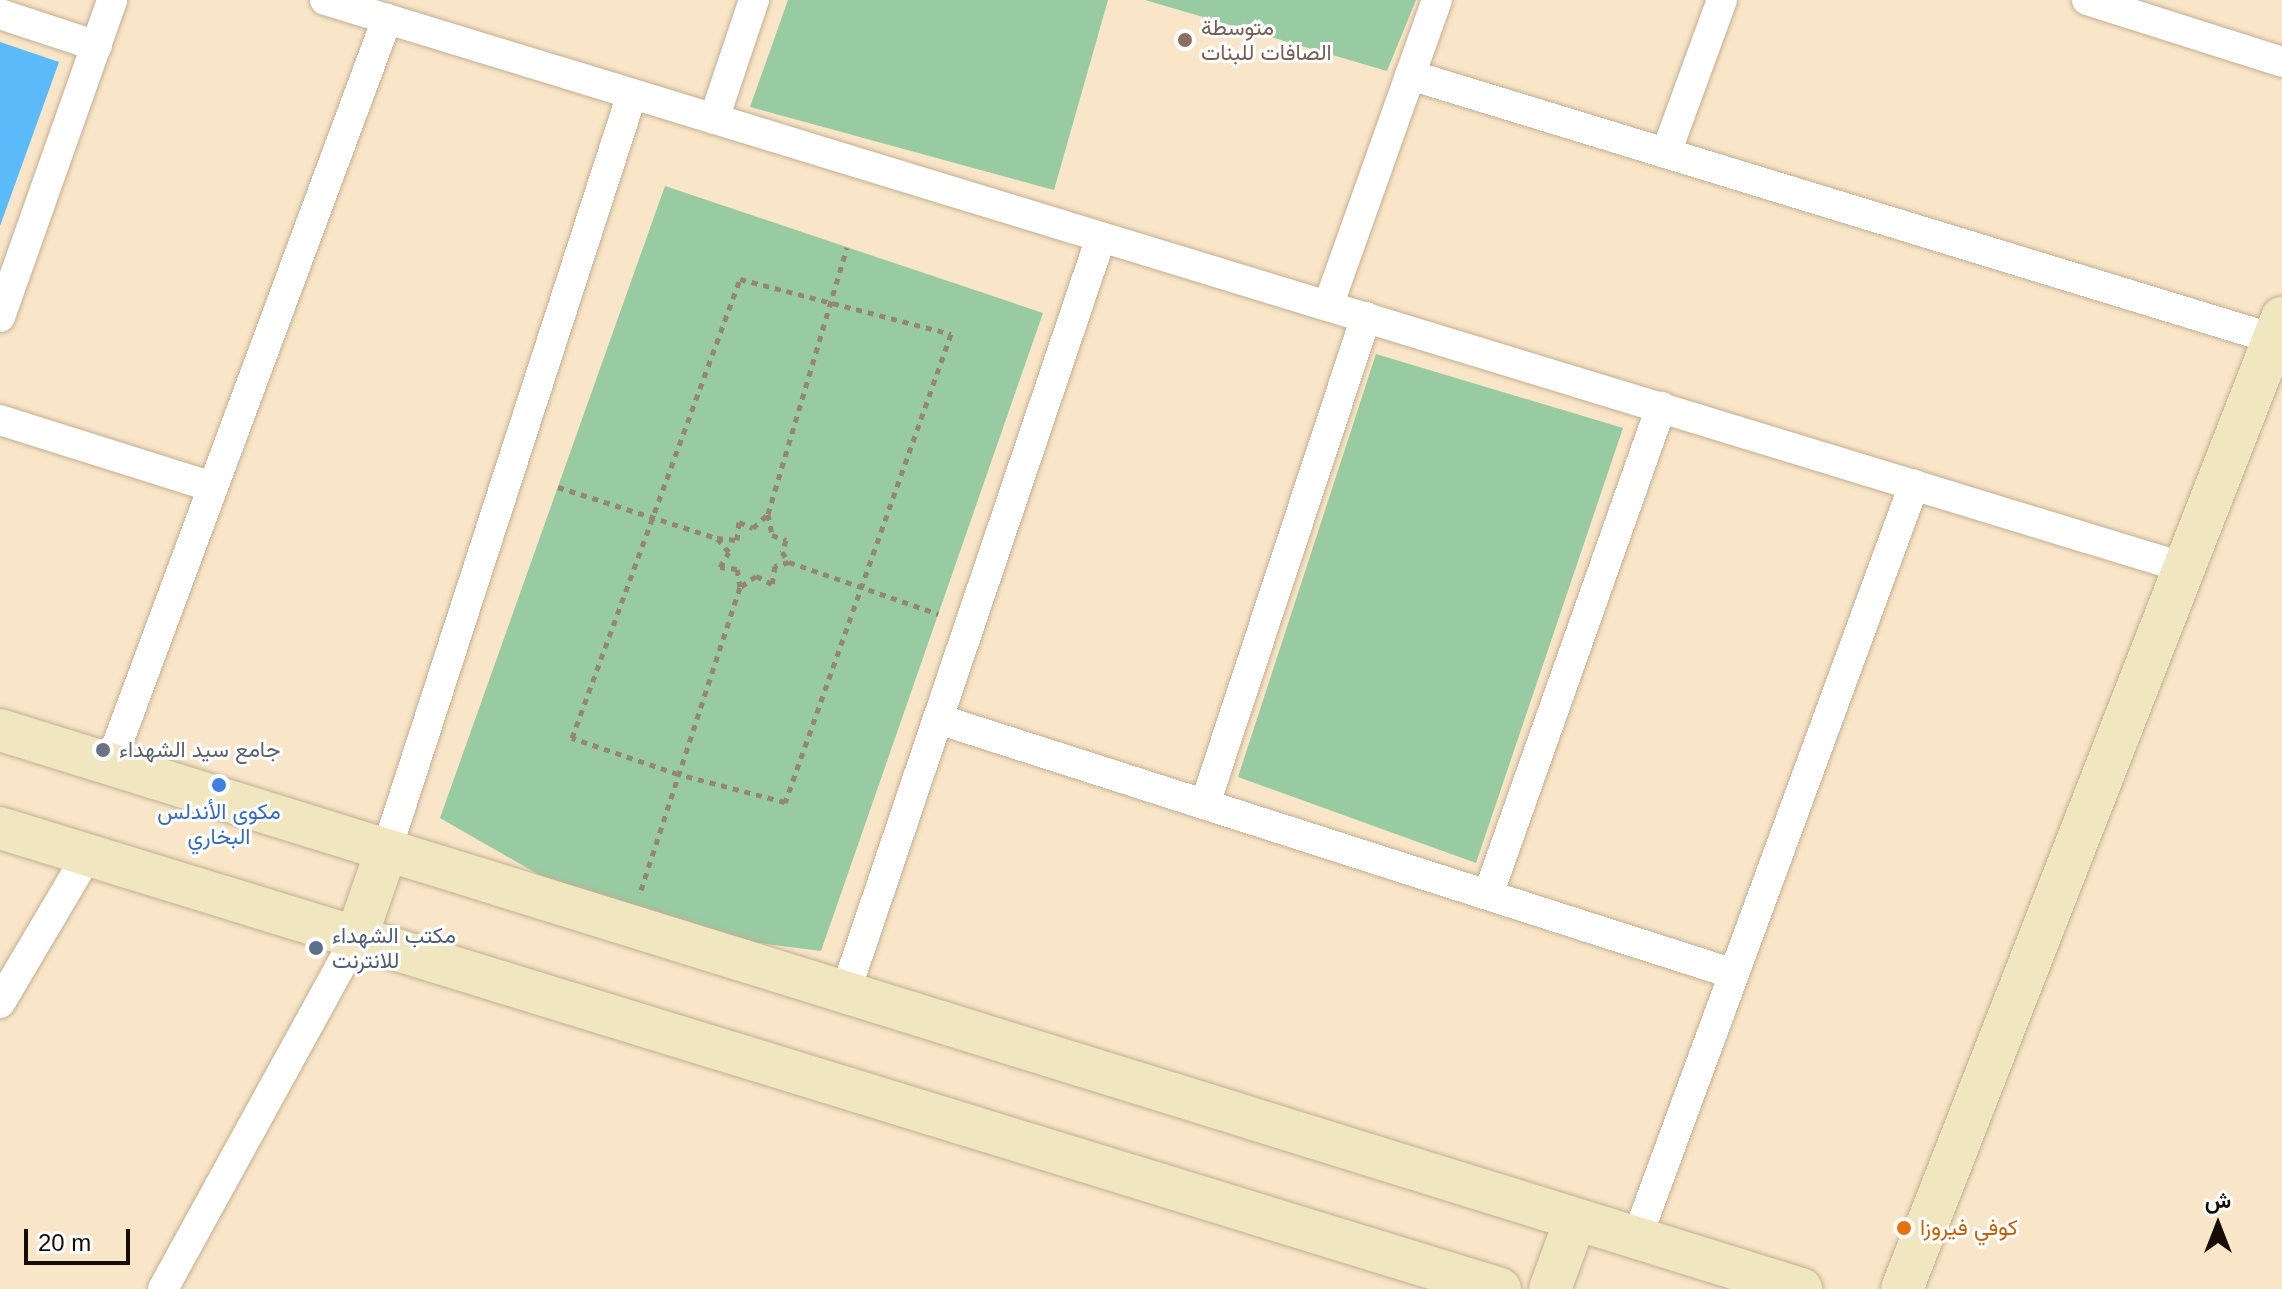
<!DOCTYPE html>
<meta charset="utf-8">
<style>
body{margin:0}
#map{position:relative;width:2282px;height:1289px;overflow:hidden;background:#f9e5c7;font-family:Helvetica,Vazirmatn,sans-serif}
div>[style]{position:absolute}
.green>*{inset:0;background:#98cba2}
.water>*{inset:0;background:#5abafa}
.path>*{height:5px;margin-top:-2.5px;transform-origin:0;background:repeating-linear-gradient(90deg,#948671 0 6px,transparent 0 12px)}
.roads{filter:drop-shadow(0 0 2px #c2af93) drop-shadow(0 0 2px #c2af93)}
.street>*{height:30px;margin:-15px;padding:0 15px;transform-origin:15px;border-radius:15px;background:#fff}
.secondary>*{height:42px;margin:-21px;padding:0 21px;transform-origin:21px;border-radius:21px;background:#f0e6bf}
.dots>*{width:22px;height:22px;translate:-50% -50%;box-sizing:border-box;border:4px solid #fff;border-radius:50%}
span{translate:-50% -50%;white-space:nowrap;text-align:center;line-height:1.15;-webkit-text-stroke:6px #fff;paint-order:stroke}
.education-label{font-size:22px;color:#785e54}
.left{translate:0 -50%;text-align:left}
.worship-label{font-size:22px;color:#5b616d}
.shop-label{font-size:22px;color:#366cbe}
.service-label{font-size:22px;color:#4e5e75}
.food-label{font-size:22px;color:#c56008}
.north{position:absolute;left:2178px;top:1185px;width:80px;height:80px;-webkit-text-stroke:6px #fff;paint-order:stroke;rotate:0deg;font-size:22px;font-weight:700;line-height:32px;text-align:center;color:#140d04}
.north::after{content:'';display:block;margin:auto;width:28px;height:36px;background:#140d04;clip-path:polygon(50% 0,100% 100%,50% 72%,0 100%)}
.scale{position:absolute;left:24px;top:1229px;width:106px;height:36px;box-sizing:border-box;border:4px solid #140d04;border-top:0;padding-left:10px;font-size:24px;line-height:28px;white-space:nowrap;color:#140d04;-webkit-text-stroke:6px #fff;paint-order:stroke}
</style>
<div id="map">
<div class="green">
<div style="clip-path:polygon(788px 0,1108px 0,1054px 190px,750px 107px)"></div>
<div style="clip-path:polygon(1145px 0,1416px 0,1387px 71px)"></div>
<div style="clip-path:polygon(665px 186px,1043px 313px,821px 951px,630px 927px,440px 818px)"></div>
<div style="clip-path:polygon(1376px 354px,1623px 428px,1476px 863px,1238px 777px)"></div>
</div>
<div class="water">
<div style="clip-path:polygon(0 42px,59px 62px,0 226px)"></div>
</div>
<div class="path">
<div style="left:740px;top:279px;width:218px;rotate:14.6deg"></div>
<div style="left:951px;top:334px;width:497px;rotate:109.5deg"></div>
<div style="left:785px;top:802px;width:111px;rotate:-165.3deg"></div>
<div style="left:678px;top:774px;width:112px;rotate:-161.2deg"></div>
<div style="left:572px;top:738px;width:489px;rotate:-69.9deg"></div>
<div style="left:558px;top:487px;width:167px;rotate:17.8deg"></div>
<div style="left:768px;top:514px;width:278px;rotate:-73.5deg"></div>
<div style="left:768px;top:514px;width:21px;rotate:79deg"></div>
<div style="left:772px;top:535px;width:15px;rotate:20deg"></div>
<div style="left:786px;top:540px;width:13px;rotate:108deg"></div>
<div style="left:782px;top:552px;width:12px;rotate:55deg"></div>
<div style="left:789px;top:562px;width:15px;rotate:164deg"></div>
<div style="left:775px;top:566px;width:18px;rotate:99deg"></div>
<div style="left:772px;top:584px;width:18px;rotate:-153deg"></div>
<div style="left:756px;top:576px;width:19px;rotate:145deg"></div>
<div style="left:740px;top:587px;width:18px;rotate:-99deg"></div>
<div style="left:737px;top:569px;width:17px;rotate:-173deg"></div>
<div style="left:720px;top:567px;width:17px;rotate:-59deg"></div>
<div style="left:729px;top:552px;width:18px;rotate:-131deg"></div>
<div style="left:717px;top:538px;width:20px;rotate:6deg"></div>
<div style="left:737px;top:540px;width:18px;rotate:-84deg"></div>
<div style="left:739px;top:522px;width:15px;rotate:23deg"></div>
<div style="left:753px;top:528px;width:21px;rotate:-43deg"></div>
<div style="left:789px;top:562px;width:158px;rotate:19.2deg"></div>
<div style="left:641px;top:890px;width:319px;rotate:-71.9deg"></div>
</div>
<div class="roads">
<div class="street">
<div style="left:325px;top:0;width:1949px;rotate:16.98deg"></div>
<div style="left:2087px;top:0;width:205px;rotate:17.6deg"></div>
<div style="left:0;top:14px;width:102px;rotate:18.3deg"></div>
<div style="left:1410px;top:75px;width:903px;rotate:16.99deg"></div>
<div style="left:714px;top:119px;width:126px;rotate:-71.4deg"></div>
<div style="left:1666px;top:153px;width:163px;rotate:-69.9deg"></div>
<div style="left:1328px;top:306px;width:325px;rotate:-70.4deg"></div>
<div style="left:0;top:317px;width:336px;rotate:-70.5deg"></div>
<div style="left:0;top:420px;width:223px;rotate:17.5deg"></div>
<div style="left:938px;top:719px;width:836px;rotate:17.76deg"></div>
<div style="left:110px;top:764px;width:795px;rotate:-69.6deg"></div>
<div style="left:1205px;top:804px;width:513px;rotate:-71.71deg"></div>
<div style="left:386px;top:852px;width:797px;rotate:-72.02deg"></div>
<div style="left:1488px;top:895px;width:518px;rotate:-70.48deg"></div>
<div style="left:845px;top:993px;width:798px;rotate:-71.29deg"></div>
<div style="left:0;top:1003px;width:171px;rotate:-59.4deg"></div>
<div style="left:1636px;top:1240px;width:805px;rotate:-69.79deg"></div>
<div style="left:163px;top:1289px;width:401px;rotate:-61.2deg"></div>
</div>
<div class="secondary">
<div style="left:0;top:730px;width:1886px;rotate:17.24deg"></div>
<div style="left:0;top:828px;width:1569px;rotate:17.08deg"></div>
<div style="left:356px;top:938px;width:91px;rotate:-70.8deg"></div>
<div style="left:1550px;top:1289px;width:72px;rotate:-69.8deg"></div>
<div style="left:1902px;top:1289px;width:1043px;rotate:-68.63deg"></div>
</div>
</div>
<div class="dots">
<div style="left:1185px;top:40px;background:#8d6e63"></div>
<div style="left:103px;top:750px;background:#6b7280"></div>
<div style="left:219px;top:785px;background:#3f7fe0"></div>
<div style="left:316px;top:948px;background:#5c6f8a"></div>
<div style="left:1904px;top:1228px;background:#e8710a"></div>
</div>
<div class="education-label">
<span class="left" style="left:1201px;top:40px">متوسطة<br>الصافات للبنات</span>
</div>
<div class="worship-label">
<span class="left" style="left:119px;top:750px">جامع سيد الشهداء</span>
</div>
<div class="shop-label">
<span style="left:219px;top:824px">مكوى الأندلس<br>البخاري</span>
</div>
<div class="service-label">
<span class="left" style="left:332px;top:948px">مكتب الشهداء<br>للانترنت</span>
</div>
<div class="food-label">
<span class="left" style="left:1920px;top:1228px">كوفي فيروزا</span>
</div>
<div class="north">ش</div>
<div class="scale">20 m</div>
</div>
